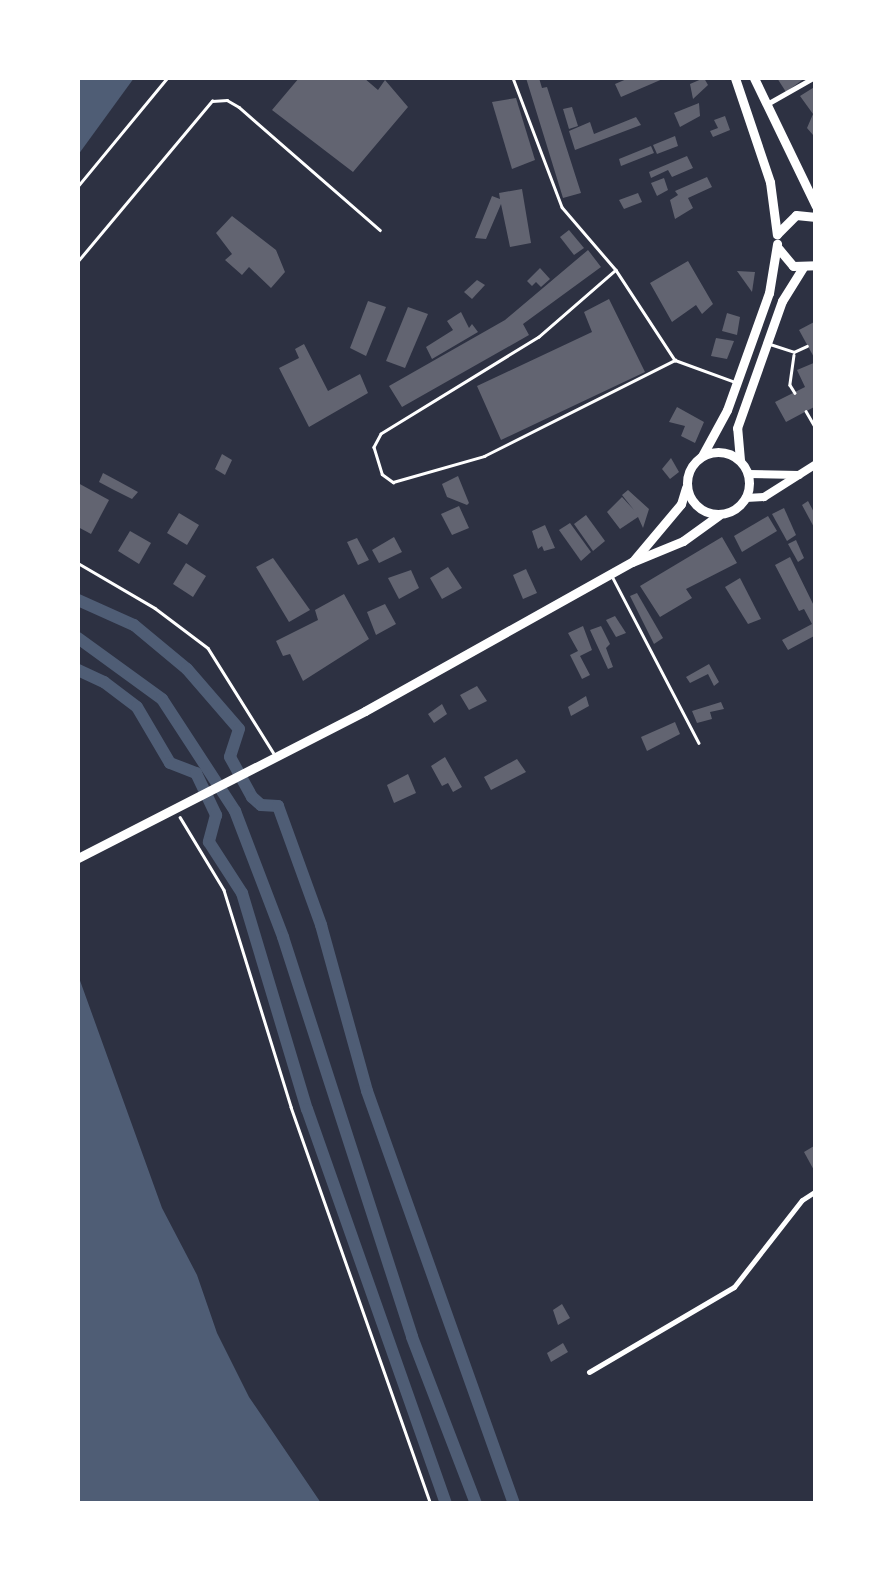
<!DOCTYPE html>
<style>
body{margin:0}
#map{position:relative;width:893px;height:1581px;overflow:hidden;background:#2d3142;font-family:"Alegreya Sans",sans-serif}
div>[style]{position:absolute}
.water>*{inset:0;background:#4f5d75}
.canal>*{height:12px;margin:-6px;padding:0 6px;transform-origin:6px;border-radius:6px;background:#4f5d75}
.building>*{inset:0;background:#626471}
.path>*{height:2.5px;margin:-1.25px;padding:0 1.25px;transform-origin:1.25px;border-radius:1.25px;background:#fff}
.service>*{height:2.5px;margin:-1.25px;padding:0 1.25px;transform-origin:1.25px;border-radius:1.25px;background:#fff}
.minor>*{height:5px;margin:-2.5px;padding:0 2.5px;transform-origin:2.5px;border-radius:2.5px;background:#fff}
.secondary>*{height:8px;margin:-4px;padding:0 4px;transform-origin:4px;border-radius:4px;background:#fff}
.primary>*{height:9px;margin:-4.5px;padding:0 4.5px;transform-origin:4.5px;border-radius:4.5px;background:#fff}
.primary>.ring{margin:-4.5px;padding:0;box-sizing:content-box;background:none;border:9px solid #fff;border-radius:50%}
span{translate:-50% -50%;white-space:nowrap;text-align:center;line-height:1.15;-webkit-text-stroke:9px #fff;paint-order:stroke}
.frame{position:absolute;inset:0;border:80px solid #fff;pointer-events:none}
</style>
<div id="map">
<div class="water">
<div style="clip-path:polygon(78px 78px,134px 78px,78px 155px)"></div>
<div style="clip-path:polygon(78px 975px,162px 1208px,197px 1275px,217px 1333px,249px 1397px,321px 1503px,78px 1503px)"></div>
</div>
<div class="canal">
<div style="left:78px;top:600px;width:61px;rotate:24.1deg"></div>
<div style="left:134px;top:625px;width:69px;rotate:39.7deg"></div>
<div style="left:187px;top:669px;width:79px;rotate:49.1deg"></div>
<div style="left:239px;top:729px;width:29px;rotate:108deg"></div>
<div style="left:230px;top:757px;width:46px;rotate:61.2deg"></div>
<div style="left:252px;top:797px;width:12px;rotate:42deg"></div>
<div style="left:261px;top:805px;width:17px;rotate:3deg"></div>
<div style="left:278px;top:806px;width:127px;rotate:70.1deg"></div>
<div style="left:321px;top:925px;width:172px;rotate:74.5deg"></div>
<div style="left:367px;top:1091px;width:438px;rotate:70.4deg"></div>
<div style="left:78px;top:638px;width:104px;rotate:36deg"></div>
<div style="left:162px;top:699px;width:134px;rotate:56.9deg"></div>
<div style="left:235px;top:811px;width:135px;rotate:69.1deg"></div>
<div style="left:283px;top:937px;width:420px;rotate:72.1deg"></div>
<div style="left:412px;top:1337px;width:179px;rotate:69deg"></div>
<div style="left:78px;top:670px;width:29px;rotate:25deg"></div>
<div style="left:104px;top:682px;width:41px;rotate:37.1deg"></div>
<div style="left:137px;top:707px;width:65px;rotate:59.5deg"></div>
<div style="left:170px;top:763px;width:28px;rotate:21deg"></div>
<div style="left:196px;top:773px;width:47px;rotate:64.5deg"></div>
<div style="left:216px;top:815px;width:28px;rotate:105deg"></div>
<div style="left:209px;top:842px;width:61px;rotate:57.1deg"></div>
<div style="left:242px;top:893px;width:226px;rotate:73.3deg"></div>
<div style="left:307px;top:1109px;width:419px;rotate:70.6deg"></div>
</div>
<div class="building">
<div style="clip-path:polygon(299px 78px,364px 78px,378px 90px,385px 80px,408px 107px,353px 172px,272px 110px)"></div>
<div style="clip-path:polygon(526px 78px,539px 78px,542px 88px,547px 87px,581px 193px,563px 198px)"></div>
<div style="clip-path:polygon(629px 78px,665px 78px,621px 97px,615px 84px)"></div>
<div style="clip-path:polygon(704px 78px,708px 85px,693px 99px,690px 84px)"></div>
<div style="clip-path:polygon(777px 78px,805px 78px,786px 92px)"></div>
<div style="clip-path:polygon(816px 86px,816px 133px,813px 135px,807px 128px,813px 114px,800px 96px)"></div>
<div style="clip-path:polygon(516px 98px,535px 160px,512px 169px,492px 102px)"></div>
<div style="clip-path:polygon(699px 103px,700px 116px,680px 127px,674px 113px)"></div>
<div style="clip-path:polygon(572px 107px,578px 126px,569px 129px,563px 109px)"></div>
<div style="clip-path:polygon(725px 116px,730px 130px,713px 137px,710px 131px,718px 128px,714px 120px)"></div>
<div style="clip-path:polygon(636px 117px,641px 125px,575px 150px,569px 131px,590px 122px,594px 134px)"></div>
<div style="clip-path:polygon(675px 136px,678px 146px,657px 154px,653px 145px)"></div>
<div style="clip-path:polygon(651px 146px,654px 153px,621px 166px,619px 159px)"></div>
<div style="clip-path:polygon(687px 156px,693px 168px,672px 177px,668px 170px,651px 178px,649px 172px)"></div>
<div style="clip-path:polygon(707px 177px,712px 187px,688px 198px,693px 208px,675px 219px,670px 200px,678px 195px,675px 191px)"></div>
<div style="clip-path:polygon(664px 178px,668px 190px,657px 196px,651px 183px)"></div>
<div style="clip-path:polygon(522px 189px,531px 243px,510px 247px,501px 204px,486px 239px,475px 238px,492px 196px,500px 199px,499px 193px)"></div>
<div style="clip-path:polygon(638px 193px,642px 202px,624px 209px,619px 200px)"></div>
<div style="clip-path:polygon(232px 216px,276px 250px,285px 272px,271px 288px,249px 267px,242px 275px,225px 260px,232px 254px,216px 233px)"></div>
<div style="clip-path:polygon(569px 230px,584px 248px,574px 255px,560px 237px)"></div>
<div style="clip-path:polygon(588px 250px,601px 267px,523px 324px,529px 335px,402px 407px,389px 386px,505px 320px)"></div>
<div style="clip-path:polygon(688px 261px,713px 304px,702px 314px,696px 305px,672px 322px,650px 283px)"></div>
<div style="clip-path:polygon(540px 268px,550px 279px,541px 287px,536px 282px,532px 286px,527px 281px)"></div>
<div style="clip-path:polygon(737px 271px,755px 272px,752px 292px)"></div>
<div style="clip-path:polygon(477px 280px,485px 285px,472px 299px,464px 292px)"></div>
<div style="clip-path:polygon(609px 299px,645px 372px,501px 440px,477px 386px,592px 332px,584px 312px)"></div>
<div style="clip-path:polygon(368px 301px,386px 307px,366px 356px,350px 348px)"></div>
<div style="clip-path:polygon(408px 307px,428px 314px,405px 368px,386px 361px)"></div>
<div style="clip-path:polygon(461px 312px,469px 328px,472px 324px,478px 332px,432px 359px,426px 347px,453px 330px,447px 321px)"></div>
<div style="clip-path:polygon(727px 313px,740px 317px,737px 335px,722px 331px)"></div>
<div style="clip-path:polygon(816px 321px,816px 361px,799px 330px)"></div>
<div style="clip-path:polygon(716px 338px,734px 341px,727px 359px,711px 356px)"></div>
<div style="clip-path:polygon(304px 344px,328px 391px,360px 374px,368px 393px,309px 427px,279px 368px,299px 358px,295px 349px)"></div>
<div style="clip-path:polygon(816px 362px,816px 406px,786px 422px,775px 402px,805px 387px,797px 370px)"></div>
<div style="clip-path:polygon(677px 407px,704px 422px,695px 443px,681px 436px,685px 426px,669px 422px)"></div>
<div style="clip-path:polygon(222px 454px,232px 460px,225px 475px,215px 469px)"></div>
<div style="clip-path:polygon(671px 458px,679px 472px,670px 479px,662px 469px)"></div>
<div style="clip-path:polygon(103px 473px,118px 481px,138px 492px,132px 499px,114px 490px,99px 482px)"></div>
<div style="clip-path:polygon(458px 476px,469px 503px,467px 505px,447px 497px,442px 484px)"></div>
<div style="clip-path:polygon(78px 483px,109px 500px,91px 534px,78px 527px)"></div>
<div style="clip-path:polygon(628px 490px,649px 509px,643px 528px,638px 517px,620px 529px,607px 512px,622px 497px,634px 510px,622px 495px)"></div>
<div style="clip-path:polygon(808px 501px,816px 516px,816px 531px,802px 505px)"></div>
<div style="clip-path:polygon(459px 506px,469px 528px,452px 535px,441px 514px)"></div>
<div style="clip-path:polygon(784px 508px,796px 535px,787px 541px,772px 514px)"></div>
<div style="clip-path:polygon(179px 513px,199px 525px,187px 545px,167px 533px)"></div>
<div style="clip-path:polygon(586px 515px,605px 541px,593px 551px,574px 524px)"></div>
<div style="clip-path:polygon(768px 516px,777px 531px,742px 552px,734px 536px)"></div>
<div style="clip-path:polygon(570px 523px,591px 552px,581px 561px,559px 530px)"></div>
<div style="clip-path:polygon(545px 525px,555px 548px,544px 551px,542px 546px,538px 549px,532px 531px)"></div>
<div style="clip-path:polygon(130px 531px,151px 543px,139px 564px,118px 551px)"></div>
<div style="clip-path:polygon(394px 537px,402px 552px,379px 563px,372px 550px)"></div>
<div style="clip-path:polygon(722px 537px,737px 563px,686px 589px,692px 598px,660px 617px,640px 586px)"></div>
<div style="clip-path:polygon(357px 538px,369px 560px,358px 565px,347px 542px)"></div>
<div style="clip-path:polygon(796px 540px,804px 558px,798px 562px,788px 544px)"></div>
<div style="clip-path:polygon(790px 557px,816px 610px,816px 635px,788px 650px,782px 640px,812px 624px,804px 609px,799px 611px,775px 565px)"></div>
<div style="clip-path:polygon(273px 558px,310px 610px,289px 622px,256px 567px)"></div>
<div style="clip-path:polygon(186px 563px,206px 576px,193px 597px,173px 584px)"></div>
<div style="clip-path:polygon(448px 567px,462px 588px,442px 599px,430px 578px)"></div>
<div style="clip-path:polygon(526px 569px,537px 593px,523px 599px,513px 575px)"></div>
<div style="clip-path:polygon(411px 570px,419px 588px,399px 599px,388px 578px)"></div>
<div style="clip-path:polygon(740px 578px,761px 619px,748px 624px,725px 587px)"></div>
<div style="clip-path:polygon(637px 593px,663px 638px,654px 644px,630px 596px)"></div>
<div style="clip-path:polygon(344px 594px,369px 639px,303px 681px,290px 654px,283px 656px,276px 641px,318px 620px,315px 610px)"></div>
<div style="clip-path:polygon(385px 604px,396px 624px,376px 635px,367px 612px)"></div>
<div style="clip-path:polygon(615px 616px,626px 633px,616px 637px,606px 620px)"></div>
<div style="clip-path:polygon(583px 626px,592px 650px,580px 656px,590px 675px,582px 679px,570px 655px,578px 651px,568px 633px)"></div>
<div style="clip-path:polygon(601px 626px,610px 644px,606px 648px,613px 667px,608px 669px,590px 630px)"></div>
<div style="clip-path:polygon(709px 664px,719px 682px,714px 686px,708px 674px,690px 683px,686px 677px)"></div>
<div style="clip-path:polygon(477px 686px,487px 701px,469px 710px,460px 695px)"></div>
<div style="clip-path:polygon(586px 696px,589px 706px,571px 716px,568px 707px)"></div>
<div style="clip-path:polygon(721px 702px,724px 709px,710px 712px,712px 719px,697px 723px,692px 711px)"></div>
<div style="clip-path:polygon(442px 704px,447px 714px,434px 723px,428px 714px)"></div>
<div style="clip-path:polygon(675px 722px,680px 734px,647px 751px,641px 737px)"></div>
<div style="clip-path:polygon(445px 757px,462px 787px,453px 792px,448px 783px,442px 786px,431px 766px)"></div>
<div style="clip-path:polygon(517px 759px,526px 772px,491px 790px,484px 777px)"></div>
<div style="clip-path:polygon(408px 774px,416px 793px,394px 803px,387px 785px)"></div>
<div style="clip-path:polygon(814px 1146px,816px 1149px,816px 1174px,804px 1152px)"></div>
<div style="clip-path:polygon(562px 1304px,570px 1318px,558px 1325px,553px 1310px)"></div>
<div style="clip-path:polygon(563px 1343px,568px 1352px,551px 1362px,547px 1353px)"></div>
</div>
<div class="path">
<div style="left:78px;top:186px;width:140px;rotate:-50.5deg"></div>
<div style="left:180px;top:817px;width:85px;rotate:58.9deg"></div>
<div style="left:224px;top:890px;width:227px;rotate:72.8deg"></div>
<div style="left:291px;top:1107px;width:421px;rotate:70.6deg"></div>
</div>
<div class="service">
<div style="left:513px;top:78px;width:138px;rotate:69.2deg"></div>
<div style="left:562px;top:207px;width:83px;rotate:49.4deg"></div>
<div style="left:616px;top:270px;width:108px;rotate:56.8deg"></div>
<div style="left:675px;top:360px;width:64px;rotate:20.1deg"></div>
<div style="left:78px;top:261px;width:209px;rotate:-50.1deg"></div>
<div style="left:212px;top:101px;width:15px;rotate:-4deg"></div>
<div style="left:227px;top:100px;width:14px;rotate:30deg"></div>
<div style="left:239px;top:107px;width:187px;rotate:41.1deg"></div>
<div style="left:616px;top:270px;width:102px;rotate:139deg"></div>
<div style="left:539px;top:337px;width:185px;rotate:148.5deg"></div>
<div style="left:381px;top:434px;width:15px;rotate:118deg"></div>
<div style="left:374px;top:447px;width:28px;rotate:73deg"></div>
<div style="left:382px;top:474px;width:14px;rotate:36deg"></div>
<div style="left:393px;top:482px;width:95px;rotate:-15.9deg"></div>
<div style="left:484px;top:456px;width:214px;rotate:-26.7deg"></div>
<div style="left:770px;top:344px;width:25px;rotate:18deg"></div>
<div style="left:794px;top:352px;width:14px;rotate:-25deg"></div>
<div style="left:794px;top:355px;width:30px;rotate:98deg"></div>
<div style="left:790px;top:385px;width:9px;rotate:58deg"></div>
<div style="left:806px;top:411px;width:20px;rotate:60deg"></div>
<div style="left:78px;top:563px;width:89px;rotate:30.3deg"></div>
<div style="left:155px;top:608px;width:66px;rotate:37deg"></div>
<div style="left:208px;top:648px;width:123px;rotate:58deg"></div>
<div style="left:612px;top:576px;width:188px;rotate:62.5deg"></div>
</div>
<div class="minor">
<div style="left:767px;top:104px;width:53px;rotate:-29.5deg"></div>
<div style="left:589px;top:1372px;width:168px;rotate:-30.4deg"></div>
<div style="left:734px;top:1287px;width:110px;rotate:-52deg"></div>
<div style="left:802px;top:1200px;width:17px;rotate:-33deg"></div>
</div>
<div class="secondary">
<div style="left:748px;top:474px;width:51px;rotate:1.1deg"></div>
<div style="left:746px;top:498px;width:18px;rotate:-3deg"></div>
<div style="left:764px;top:497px;width:62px;rotate:-32.4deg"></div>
</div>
<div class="primary">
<div style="left:735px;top:78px;width:110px;rotate:71.4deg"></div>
<div style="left:770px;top:182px;width:53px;rotate:82.5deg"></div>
<div style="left:754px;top:78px;width:142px;rotate:64.2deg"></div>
<div style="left:778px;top:233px;width:25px;rotate:-45deg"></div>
<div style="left:796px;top:215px;width:20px;rotate:6deg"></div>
<div style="left:778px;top:248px;width:23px;rotate:50deg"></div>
<div style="left:793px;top:266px;width:23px;rotate:-2deg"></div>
<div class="ring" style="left:687px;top:452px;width:53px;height:53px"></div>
<div style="left:702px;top:456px;width:52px;rotate:-61.5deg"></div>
<div style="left:727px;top:410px;width:124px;rotate:-70.3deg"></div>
<div style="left:769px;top:293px;width:50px;rotate:-80.7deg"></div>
<div style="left:740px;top:460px;width:32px;rotate:-95deg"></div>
<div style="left:737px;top:428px;width:135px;rotate:-70.5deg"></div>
<div style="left:782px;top:301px;width:39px;rotate:-58deg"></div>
<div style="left:634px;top:560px;width:73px;rotate:-50deg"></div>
<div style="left:681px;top:504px;width:17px;rotate:-73deg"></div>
<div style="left:78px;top:858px;width:322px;rotate:-27.1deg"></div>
<div style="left:365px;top:711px;width:306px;rotate:-29.2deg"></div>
<div style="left:632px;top:562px;width:55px;rotate:-22.4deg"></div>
<div style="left:683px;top:541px;width:44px;rotate:-35.8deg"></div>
</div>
<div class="frame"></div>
</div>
